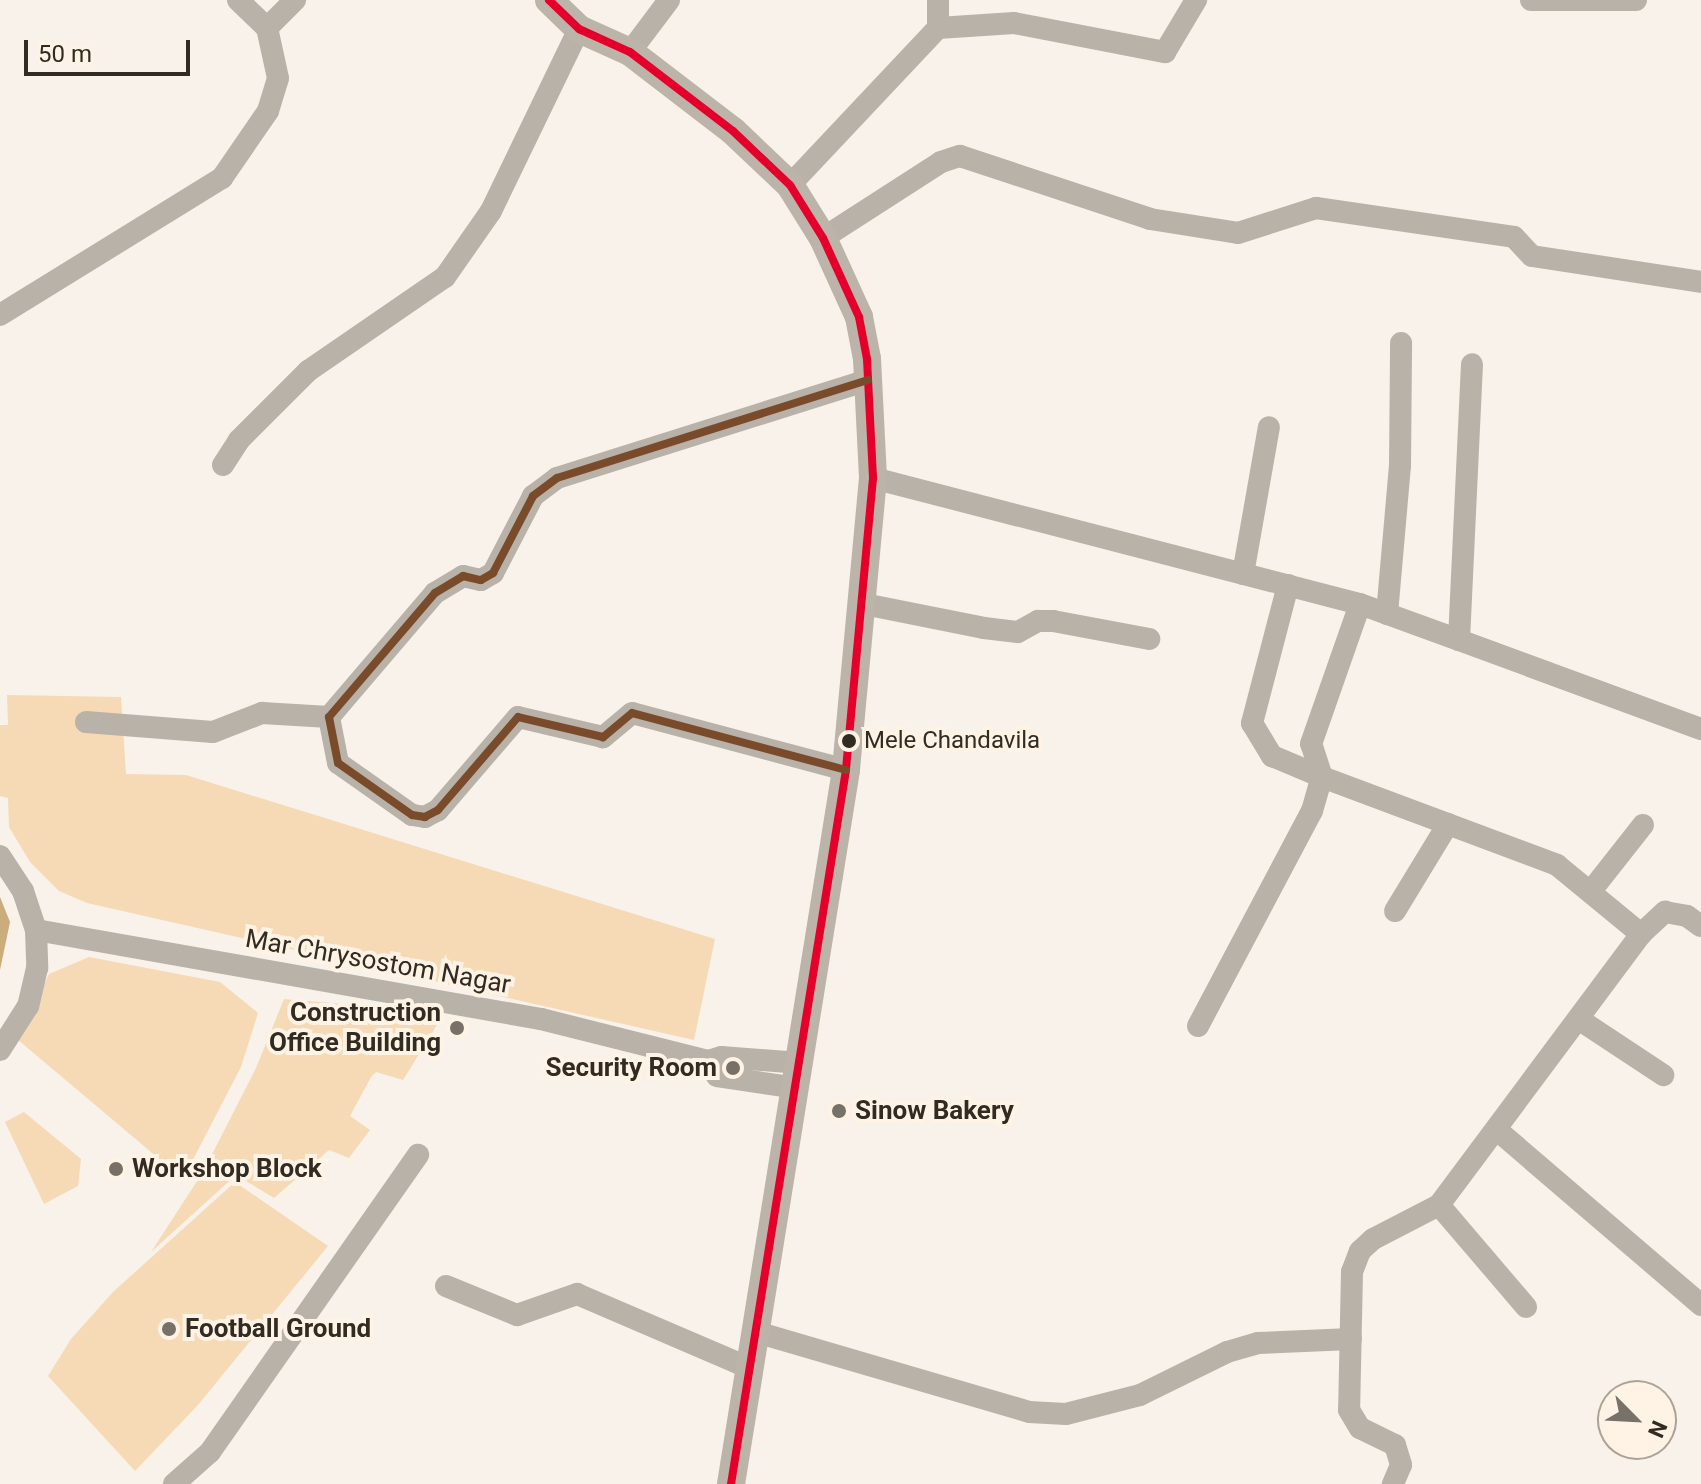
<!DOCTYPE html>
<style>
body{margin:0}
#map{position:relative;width:1701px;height:1484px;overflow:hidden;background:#f8f2ea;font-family:Roboto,sans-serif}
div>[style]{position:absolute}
.green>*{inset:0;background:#f5dab5}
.water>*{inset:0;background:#ccac7c}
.minor>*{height:22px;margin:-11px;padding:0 11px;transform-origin:11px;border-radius:11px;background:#b9b2a9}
.major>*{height:28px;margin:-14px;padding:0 14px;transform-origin:14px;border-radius:14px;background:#bcb3a9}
.bus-1>*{height:8px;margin:-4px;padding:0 4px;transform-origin:4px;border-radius:4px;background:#e4002b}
.bus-2>*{height:8px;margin:-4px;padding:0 4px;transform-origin:4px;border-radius:4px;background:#7a4b2a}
.dots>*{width:22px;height:22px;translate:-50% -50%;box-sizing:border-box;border:4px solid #fef3e4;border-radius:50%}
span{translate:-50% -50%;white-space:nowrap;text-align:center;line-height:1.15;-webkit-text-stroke:8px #fef3e4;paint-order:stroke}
.bus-label{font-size:24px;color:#322b22}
.left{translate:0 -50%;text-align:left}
.street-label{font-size:26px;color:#322b22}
.poi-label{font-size:26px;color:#322b22;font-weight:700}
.right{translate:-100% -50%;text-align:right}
.north{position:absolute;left:1597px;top:1380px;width:80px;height:80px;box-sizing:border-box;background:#fef3e4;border:2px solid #aca396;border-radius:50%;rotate:114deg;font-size:22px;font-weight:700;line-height:32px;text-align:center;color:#322b22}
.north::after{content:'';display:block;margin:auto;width:28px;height:36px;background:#777168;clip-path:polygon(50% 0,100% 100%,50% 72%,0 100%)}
.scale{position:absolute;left:24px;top:40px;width:166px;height:36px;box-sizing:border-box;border:4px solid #322b22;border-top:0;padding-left:10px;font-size:24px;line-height:28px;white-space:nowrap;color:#322b22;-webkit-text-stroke:6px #fef3e4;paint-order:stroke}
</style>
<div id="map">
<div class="green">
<div style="clip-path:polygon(7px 695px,121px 697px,126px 774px,186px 775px,715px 939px,694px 1040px,87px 903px,59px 891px,30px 862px,9px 827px,8px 798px,0 796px,0 725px,8px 725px)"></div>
<div style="clip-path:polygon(89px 957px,220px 982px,258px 1013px,241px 1067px,183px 1179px,17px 1039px,49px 974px)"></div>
<div style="clip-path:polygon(284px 999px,437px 1012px,437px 1025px,403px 1080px,376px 1072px,371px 1077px,350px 1116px,370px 1130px,349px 1158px,329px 1150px,274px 1198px,236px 1175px,151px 1252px,203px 1172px,256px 1068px)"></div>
<div style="clip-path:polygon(24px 1112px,81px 1159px,78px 1186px,44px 1204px,5px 1122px)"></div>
<div style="clip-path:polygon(235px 1182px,328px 1246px,198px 1405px,135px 1471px,48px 1376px,71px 1339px,113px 1292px)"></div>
</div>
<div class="water">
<div style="clip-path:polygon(0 897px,10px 922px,0 970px)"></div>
</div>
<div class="minor">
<div style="left:238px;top:0;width:40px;rotate:44deg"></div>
<div style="left:267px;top:28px;width:40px;rotate:-45deg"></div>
<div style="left:1531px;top:0;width:105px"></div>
<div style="left:938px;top:28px;width:28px;rotate:-90deg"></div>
<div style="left:630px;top:52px;width:65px;rotate:-53.1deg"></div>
<div style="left:790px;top:185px;width:216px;rotate:-46.7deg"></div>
<div style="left:938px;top:28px;width:76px;rotate:-3.8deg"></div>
<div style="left:1014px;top:23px;width:154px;rotate:10.9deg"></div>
<div style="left:1165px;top:52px;width:61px;rotate:-59.2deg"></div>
<div style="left:823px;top:238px;width:140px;rotate:-32.8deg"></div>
<div style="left:941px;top:162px;width:20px;rotate:-18deg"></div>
<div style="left:960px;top:156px;width:200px;rotate:18.3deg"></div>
<div style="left:1150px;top:219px;width:89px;rotate:9deg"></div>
<div style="left:1238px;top:233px;width:82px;rotate:-17.8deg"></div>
<div style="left:1316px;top:208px;width:200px;rotate:8.3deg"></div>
<div style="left:1514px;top:237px;width:26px;rotate:47deg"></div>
<div style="left:1532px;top:256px;width:171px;rotate:8.7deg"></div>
<div style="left:0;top:315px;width:261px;rotate:-31.7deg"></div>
<div style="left:222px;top:178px;width:81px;rotate:-55.5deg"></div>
<div style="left:268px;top:111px;width:34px;rotate:-73deg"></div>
<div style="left:278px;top:78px;width:51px;rotate:-102.4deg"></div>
<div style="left:223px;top:465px;width:30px;rotate:-57deg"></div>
<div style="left:239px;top:440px;width:98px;rotate:-45deg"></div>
<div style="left:308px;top:371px;width:166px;rotate:-34.5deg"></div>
<div style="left:445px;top:277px;width:80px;rotate:-55.1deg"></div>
<div style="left:491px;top:211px;width:202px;rotate:-64.2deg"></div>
<div style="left:873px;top:478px;width:503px;rotate:14.51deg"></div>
<div style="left:1360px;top:604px;width:105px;rotate:20deg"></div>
<div style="left:1459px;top:640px;width:276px;rotate:-87.3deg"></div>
<div style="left:1243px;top:574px;width:149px;rotate:-80deg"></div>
<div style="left:1288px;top:585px;width:143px;rotate:104.6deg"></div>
<div style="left:1252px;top:723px;width:39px;rotate:59deg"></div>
<div style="left:1272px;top:756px;width:54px;rotate:22.8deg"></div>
<div style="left:864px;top:604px;width:122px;rotate:11.3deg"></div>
<div style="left:984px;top:628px;width:34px;rotate:7deg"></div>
<div style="left:1018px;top:632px;width:23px;rotate:-29deg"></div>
<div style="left:1038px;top:621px;width:15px"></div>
<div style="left:1053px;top:621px;width:98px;rotate:10.6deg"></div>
<div style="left:1387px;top:614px;width:149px;rotate:-85deg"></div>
<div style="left:1400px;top:466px;width:123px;rotate:-89.5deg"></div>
<div style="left:1459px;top:640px;width:258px;rotate:20.2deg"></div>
<div style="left:86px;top:722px;width:127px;rotate:4.5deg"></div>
<div style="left:213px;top:732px;width:53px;rotate:-21.2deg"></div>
<div style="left:262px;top:713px;width:67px;rotate:3.4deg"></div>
<div style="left:846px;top:770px;width:221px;rotate:-165.1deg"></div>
<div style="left:632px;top:713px;width:38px;rotate:140deg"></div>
<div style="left:603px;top:737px;width:87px;rotate:-166.8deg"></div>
<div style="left:518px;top:717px;width:123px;rotate:130.7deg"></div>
<div style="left:438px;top:810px;width:15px;rotate:152deg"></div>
<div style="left:425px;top:817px;width:13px;rotate:-171deg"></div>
<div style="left:412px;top:815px;width:90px;rotate:-144.9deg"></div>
<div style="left:338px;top:763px;width:47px;rotate:-101.1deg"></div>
<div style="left:329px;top:717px;width:163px;rotate:-49.5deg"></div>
<div style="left:435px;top:593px;width:33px;rotate:-31deg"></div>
<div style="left:463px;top:576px;width:18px;rotate:13deg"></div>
<div style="left:481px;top:580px;width:14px;rotate:-30deg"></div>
<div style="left:493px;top:573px;width:87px;rotate:-62.5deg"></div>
<div style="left:533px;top:496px;width:30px;rotate:-37deg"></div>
<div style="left:557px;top:478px;width:326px;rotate:-17.5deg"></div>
<div style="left:1322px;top:777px;width:35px;rotate:-108deg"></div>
<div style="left:1311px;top:744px;width:148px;rotate:-70.7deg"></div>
<div style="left:0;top:856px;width:42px;rotate:56.7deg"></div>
<div style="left:23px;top:891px;width:41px;rotate:71.6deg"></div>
<div style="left:36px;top:930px;width:38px;rotate:88deg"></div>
<div style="left:37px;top:968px;width:39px;rotate:103deg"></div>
<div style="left:28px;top:1006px;width:52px;rotate:122.5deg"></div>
<div style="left:1591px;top:891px;width:84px;rotate:-51.8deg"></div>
<div style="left:1395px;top:911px;width:102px;rotate:-58.7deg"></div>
<div style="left:36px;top:930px;width:513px;rotate:10deg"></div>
<div style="left:541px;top:1019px;width:172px;rotate:14.1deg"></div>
<div style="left:708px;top:1061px;width:14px;rotate:-17deg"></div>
<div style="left:721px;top:1057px;width:79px;rotate:4.3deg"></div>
<div style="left:1641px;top:934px;width:33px;rotate:-43deg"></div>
<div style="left:1665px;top:912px;width:22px;rotate:10deg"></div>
<div style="left:1687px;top:916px;width:17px;rotate:36deg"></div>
<div style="left:1580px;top:1020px;width:100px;rotate:33.5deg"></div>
<div style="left:1198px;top:1026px;width:243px;rotate:-62.1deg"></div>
<div style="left:1312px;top:811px;width:35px;rotate:-74deg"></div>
<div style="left:1322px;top:777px;width:251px;rotate:20.5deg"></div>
<div style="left:1557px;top:865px;width:109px;rotate:39.4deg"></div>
<div style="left:1641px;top:934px;width:338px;rotate:126.7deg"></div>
<div style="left:1439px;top:1205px;width:74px;rotate:152.7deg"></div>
<div style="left:1373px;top:1239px;width:18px;rotate:137deg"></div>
<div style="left:1360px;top:1251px;width:22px;rotate:111deg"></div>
<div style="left:1352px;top:1272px;width:138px;rotate:91.2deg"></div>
<div style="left:1349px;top:1410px;width:21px;rotate:59deg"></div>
<div style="left:1360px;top:1428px;width:39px;rotate:26deg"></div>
<div style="left:1395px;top:1445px;width:21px;rotate:73deg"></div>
<div style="left:1401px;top:1465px;width:21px;rotate:113deg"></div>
<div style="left:708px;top:1061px;width:17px;rotate:59deg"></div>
<div style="left:717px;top:1076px;width:80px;rotate:8.6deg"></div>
<div style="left:1497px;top:1130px;width:269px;rotate:40.6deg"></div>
<div style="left:1439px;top:1205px;width:134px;rotate:49.5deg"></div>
<div style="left:446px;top:1286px;width:77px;rotate:22.2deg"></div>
<div style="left:517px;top:1315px;width:64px;rotate:-19.3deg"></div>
<div style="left:577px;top:1294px;width:188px;rotate:23.2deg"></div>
<div style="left:756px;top:1332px;width:284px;rotate:16.3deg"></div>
<div style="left:1029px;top:1412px;width:37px;rotate:3deg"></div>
<div style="left:1066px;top:1414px;width:76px;rotate:-14.4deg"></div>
<div style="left:1140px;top:1395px;width:97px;rotate:-26.3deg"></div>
<div style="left:1227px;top:1352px;width:32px;rotate:-16deg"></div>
<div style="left:1258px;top:1343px;width:93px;rotate:-2.5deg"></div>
<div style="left:174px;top:1484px;width:48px;rotate:-41.6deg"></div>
<div style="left:210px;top:1452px;width:363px;rotate:-55deg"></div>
</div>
<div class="major">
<div style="left:549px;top:0;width:42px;rotate:44deg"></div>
<div style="left:579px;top:29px;width:56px;rotate:24.3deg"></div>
<div style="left:630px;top:52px;width:130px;rotate:37.5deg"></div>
<div style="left:733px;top:131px;width:79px;rotate:43.5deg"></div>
<div style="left:790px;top:185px;width:62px;rotate:58.1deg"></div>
<div style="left:823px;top:238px;width:87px;rotate:65.5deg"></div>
<div style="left:859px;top:317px;width:43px;rotate:79.2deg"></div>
<div style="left:867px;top:359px;width:119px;rotate:87.1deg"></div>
<div style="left:873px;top:478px;width:293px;rotate:95.3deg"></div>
<div style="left:846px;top:770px;width:723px;rotate:99.15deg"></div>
</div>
<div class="bus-1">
<div style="left:549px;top:0;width:42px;rotate:44deg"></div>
<div style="left:579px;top:29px;width:56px;rotate:24.3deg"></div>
<div style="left:630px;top:52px;width:130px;rotate:37.5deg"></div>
<div style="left:733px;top:131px;width:79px;rotate:43.5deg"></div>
<div style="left:790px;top:185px;width:62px;rotate:58.1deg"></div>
<div style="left:823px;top:238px;width:87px;rotate:65.5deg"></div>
<div style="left:859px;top:317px;width:43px;rotate:79.2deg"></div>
<div style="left:867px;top:359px;width:119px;rotate:87.1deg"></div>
<div style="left:873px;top:478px;width:293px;rotate:95.3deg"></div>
<div style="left:846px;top:770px;width:723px;rotate:99.15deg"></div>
</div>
<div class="bus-2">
<div style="left:846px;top:770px;width:221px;rotate:-165.1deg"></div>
<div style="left:632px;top:713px;width:38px;rotate:140deg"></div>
<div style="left:603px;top:737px;width:87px;rotate:-166.8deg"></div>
<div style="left:518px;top:717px;width:123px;rotate:130.7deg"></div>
<div style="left:438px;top:810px;width:15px;rotate:152deg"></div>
<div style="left:425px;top:817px;width:13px;rotate:-171deg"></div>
<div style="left:412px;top:815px;width:90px;rotate:-144.9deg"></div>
<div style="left:338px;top:763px;width:47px;rotate:-101.1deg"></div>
<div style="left:329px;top:717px;width:163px;rotate:-49.5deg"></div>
<div style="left:435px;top:593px;width:33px;rotate:-31deg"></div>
<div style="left:463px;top:576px;width:18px;rotate:13deg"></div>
<div style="left:481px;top:580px;width:14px;rotate:-30deg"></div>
<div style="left:493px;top:573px;width:87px;rotate:-62.5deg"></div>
<div style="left:533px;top:496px;width:30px;rotate:-37deg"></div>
<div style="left:557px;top:478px;width:326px;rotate:-17.5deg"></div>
</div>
<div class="dots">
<div style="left:849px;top:741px;background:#322b22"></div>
<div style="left:457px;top:1028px;background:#777168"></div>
<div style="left:733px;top:1068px;background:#777168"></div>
<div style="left:839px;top:1111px;background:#777168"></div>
<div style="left:116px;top:1169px;background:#777168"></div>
<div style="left:169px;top:1329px;background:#777168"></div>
</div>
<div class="bus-label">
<span class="left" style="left:864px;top:741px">Mele Chandavila</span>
</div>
<div class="street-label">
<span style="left:378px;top:962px;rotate:10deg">Mar Chrysostom Nagar</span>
</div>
<div class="poi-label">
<span class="right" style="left:441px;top:1028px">Construction<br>Office Building</span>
<span class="right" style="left:717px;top:1068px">Security Room</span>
<span class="left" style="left:855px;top:1111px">Sinow Bakery</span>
<span class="left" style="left:132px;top:1169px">Workshop Block</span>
<span class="left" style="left:185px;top:1329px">Football Ground</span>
</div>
<div class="north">N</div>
<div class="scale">50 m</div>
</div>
